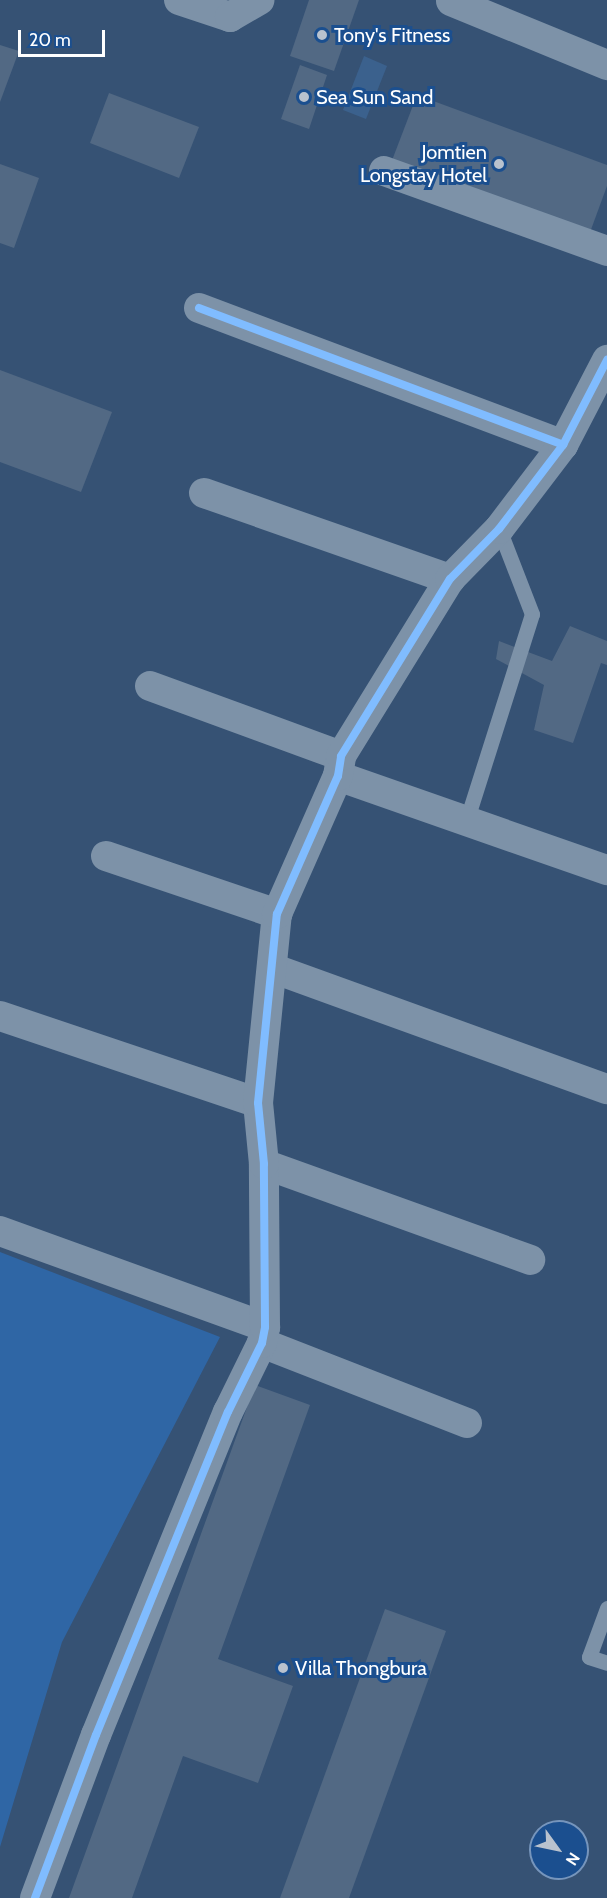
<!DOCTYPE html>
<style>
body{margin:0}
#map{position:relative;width:607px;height:1898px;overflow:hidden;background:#365274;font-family:Cabin,sans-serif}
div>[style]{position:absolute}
.green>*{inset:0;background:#2f66a5}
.water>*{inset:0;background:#3b618d}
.building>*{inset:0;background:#526984}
.service>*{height:15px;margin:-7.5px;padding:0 7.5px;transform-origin:7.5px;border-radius:7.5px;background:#7d92a8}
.minor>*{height:30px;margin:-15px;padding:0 15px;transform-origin:15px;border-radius:15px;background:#7d92a8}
.cycleway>*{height:8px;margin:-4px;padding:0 4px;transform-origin:4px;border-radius:4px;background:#80bcff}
.dots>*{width:16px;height:16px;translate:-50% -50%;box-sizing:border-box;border:3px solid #1b4f8f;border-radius:50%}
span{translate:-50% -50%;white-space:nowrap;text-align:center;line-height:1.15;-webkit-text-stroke:6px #1b4f8f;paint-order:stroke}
.poi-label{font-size:20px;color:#fff}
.left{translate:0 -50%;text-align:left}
.right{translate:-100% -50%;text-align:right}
.north{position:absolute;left:529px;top:1820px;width:60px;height:60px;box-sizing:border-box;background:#1b4f8f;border:2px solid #7695bc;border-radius:50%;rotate:123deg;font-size:16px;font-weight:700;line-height:24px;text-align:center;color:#fff}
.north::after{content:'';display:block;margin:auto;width:21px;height:27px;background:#b9c2ce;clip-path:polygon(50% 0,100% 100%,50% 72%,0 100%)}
.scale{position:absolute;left:18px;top:30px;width:87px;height:27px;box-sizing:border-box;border:3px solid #fff;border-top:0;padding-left:8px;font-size:18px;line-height:21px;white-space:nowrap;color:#fff;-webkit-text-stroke:4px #1b4f8f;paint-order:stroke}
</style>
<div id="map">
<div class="green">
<div style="clip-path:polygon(0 1252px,220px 1337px,62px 1642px,0 1847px)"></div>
</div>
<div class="water">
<div style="clip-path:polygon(364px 56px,387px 66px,366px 119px,343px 110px)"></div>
</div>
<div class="building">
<div style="clip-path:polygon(309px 0,359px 0,334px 71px,290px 56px)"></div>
<div style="clip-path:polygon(0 45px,19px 51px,0 102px)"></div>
<div style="clip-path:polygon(300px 65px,327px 75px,309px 129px,281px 119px)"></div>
<div style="clip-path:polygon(109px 93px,199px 127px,179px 178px,90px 143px)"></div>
<div style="clip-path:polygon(417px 95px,607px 165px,607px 186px,589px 235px,391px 163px)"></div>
<div style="clip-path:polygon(0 164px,39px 178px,14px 248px,0 243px)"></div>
<div style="clip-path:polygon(0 370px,112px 412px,81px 492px,0 462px)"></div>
<div style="clip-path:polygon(570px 626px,607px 641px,607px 665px,601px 663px,573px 743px,534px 730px,544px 685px,496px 659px,499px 641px,552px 661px)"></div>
<div style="clip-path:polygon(255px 1385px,310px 1405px,218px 1659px,293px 1686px,258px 1783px,183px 1756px,132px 1898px,69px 1898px)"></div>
<div style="clip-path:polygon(385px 1609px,446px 1631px,349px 1898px,280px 1898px)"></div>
</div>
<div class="service">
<div style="left:466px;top:822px;width:218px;rotate:-72.4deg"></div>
<div style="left:532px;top:614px;width:91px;rotate:-111.2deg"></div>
<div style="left:607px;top:1608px;width:52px;rotate:110.2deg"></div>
<div style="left:589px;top:1657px;width:19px;rotate:18deg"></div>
</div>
<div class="minor">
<div style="left:179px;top:0;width:54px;rotate:18.4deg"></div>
<div style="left:230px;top:17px;width:34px;rotate:-30deg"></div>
<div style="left:451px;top:1px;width:169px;rotate:22.3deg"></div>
<div style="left:384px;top:171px;width:237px;rotate:19.7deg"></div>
<div style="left:199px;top:308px;width:389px;rotate:20.6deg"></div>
<div style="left:204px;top:493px;width:261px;rotate:19.3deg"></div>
<div style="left:150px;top:686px;width:203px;rotate:20.1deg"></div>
<div style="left:338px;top:776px;width:285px;rotate:19.3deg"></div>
<div style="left:106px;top:856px;width:181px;rotate:18.7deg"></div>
<div style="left:272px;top:968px;width:356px;rotate:19.9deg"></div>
<div style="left:0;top:1016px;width:272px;rotate:18.6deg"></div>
<div style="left:264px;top:1164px;width:283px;rotate:19.8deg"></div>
<div style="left:0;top:1231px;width:282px;rotate:19.9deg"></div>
<div style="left:262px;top:1343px;width:220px;rotate:21.3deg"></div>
<div style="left:35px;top:1898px;width:174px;rotate:-69.5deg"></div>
<div style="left:96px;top:1735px;width:349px;rotate:-67.8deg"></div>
<div style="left:228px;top:1412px;width:77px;rotate:-63.8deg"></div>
<div style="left:262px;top:1343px;width:16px;rotate:-79deg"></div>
<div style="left:265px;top:1327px;width:163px;rotate:-90.4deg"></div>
<div style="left:264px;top:1164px;width:61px;rotate:-95.6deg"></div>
<div style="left:258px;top:1103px;width:190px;rotate:-84.3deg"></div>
<div style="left:277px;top:914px;width:151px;rotate:-66.2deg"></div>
<div style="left:338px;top:776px;width:20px;rotate:-81deg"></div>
<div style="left:341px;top:756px;width:208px;rotate:-58.4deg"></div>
<div style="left:450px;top:579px;width:70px;rotate:-45.6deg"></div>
<div style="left:499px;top:529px;width:106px;rotate:-52.7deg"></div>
<div style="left:563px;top:445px;width:96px;rotate:-62.6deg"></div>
</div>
<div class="cycleway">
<div style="left:199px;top:308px;width:389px;rotate:20.6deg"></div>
<div style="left:35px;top:1898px;width:174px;rotate:-69.5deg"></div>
<div style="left:96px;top:1735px;width:349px;rotate:-67.8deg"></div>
<div style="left:228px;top:1412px;width:77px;rotate:-63.8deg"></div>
<div style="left:262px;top:1343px;width:16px;rotate:-79deg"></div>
<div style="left:265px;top:1327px;width:163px;rotate:-90.4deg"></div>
<div style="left:264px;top:1164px;width:61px;rotate:-95.6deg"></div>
<div style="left:258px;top:1103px;width:190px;rotate:-84.3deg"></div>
<div style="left:277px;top:914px;width:151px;rotate:-66.2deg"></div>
<div style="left:338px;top:776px;width:20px;rotate:-81deg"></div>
<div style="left:341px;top:756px;width:208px;rotate:-58.4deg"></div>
<div style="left:450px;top:579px;width:70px;rotate:-45.6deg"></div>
<div style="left:499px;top:529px;width:106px;rotate:-52.7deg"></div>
<div style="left:563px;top:445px;width:96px;rotate:-62.6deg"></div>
</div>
<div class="dots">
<div style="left:322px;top:35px;background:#b9c2ce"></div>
<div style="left:304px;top:97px;background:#b9c2ce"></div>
<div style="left:499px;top:164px;background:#b9c2ce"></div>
<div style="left:283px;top:1668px;background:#b9c2ce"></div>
</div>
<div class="poi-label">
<span class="left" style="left:334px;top:35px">Tony's Fitness</span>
<span class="left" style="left:316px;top:97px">Sea Sun Sand</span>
<span class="right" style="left:487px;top:164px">Jomtien<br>Longstay Hotel</span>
<span class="left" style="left:295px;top:1668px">Villa Thongbura</span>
</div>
<div class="north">N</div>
<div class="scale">20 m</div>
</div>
